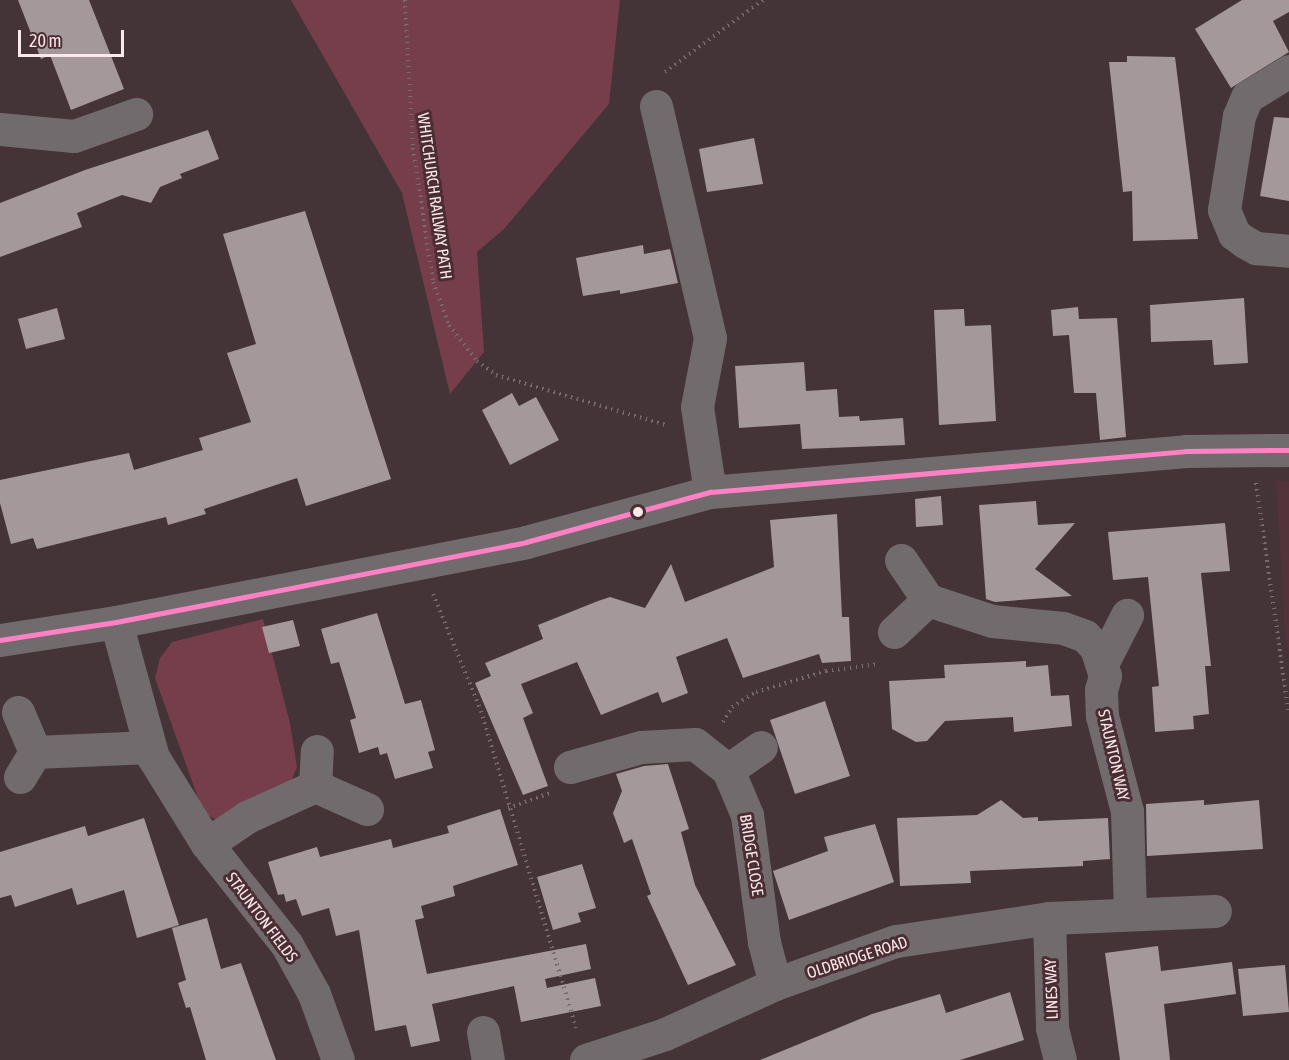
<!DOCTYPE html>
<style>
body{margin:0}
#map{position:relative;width:1289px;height:1060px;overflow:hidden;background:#443437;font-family:"Asap Condensed",sans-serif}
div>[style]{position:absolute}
.built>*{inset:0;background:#543239}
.green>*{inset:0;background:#753e4a}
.building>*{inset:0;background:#a4989a}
.path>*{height:4px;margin-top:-2px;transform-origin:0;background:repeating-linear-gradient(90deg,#746c6d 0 1.5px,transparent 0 6px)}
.minor>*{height:33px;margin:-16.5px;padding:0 16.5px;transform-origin:16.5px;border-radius:16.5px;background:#726b6d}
.bus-1>*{height:4.5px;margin:-2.25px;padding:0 2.25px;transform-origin:2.25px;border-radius:2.25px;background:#ff80c5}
.dots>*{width:16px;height:16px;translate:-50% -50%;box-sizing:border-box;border:3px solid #4a2e33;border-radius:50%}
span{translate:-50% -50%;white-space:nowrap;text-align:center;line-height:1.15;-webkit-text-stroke:6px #4a2e33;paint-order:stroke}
.street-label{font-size:16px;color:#fbe8eb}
.scale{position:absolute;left:18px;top:30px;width:106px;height:27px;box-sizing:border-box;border:3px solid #fbe8eb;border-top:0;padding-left:8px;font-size:18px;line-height:21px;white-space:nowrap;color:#fbe8eb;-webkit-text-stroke:4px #4a2e33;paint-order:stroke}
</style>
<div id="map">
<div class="built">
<div style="clip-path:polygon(1276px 481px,1289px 481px,1289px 653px,1285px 635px)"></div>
</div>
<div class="green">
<div style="clip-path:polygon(291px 0,620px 0,609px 104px,504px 229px,477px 252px,484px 352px,450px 394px,402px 193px)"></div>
<div style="clip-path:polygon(263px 619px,290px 723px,297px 767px,290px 784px,218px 821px,203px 812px,155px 678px,160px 658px,172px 642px)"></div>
</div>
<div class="building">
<div style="clip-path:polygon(18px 0,89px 0,124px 89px,71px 110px,50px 55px,41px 59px)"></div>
<div style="clip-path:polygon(1242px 0,1289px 0,1289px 12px,1273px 21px,1289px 52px,1231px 88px,1195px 29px)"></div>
<div style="clip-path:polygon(1127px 56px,1175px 57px,1198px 239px,1133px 241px,1132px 191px,1123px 192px,1109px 62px,1127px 62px)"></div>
<div style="clip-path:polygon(1274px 117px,1289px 118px,1289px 201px,1260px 196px)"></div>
<div style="clip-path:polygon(208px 130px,219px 159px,180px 174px,182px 178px,160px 187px,151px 203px,122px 195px,77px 213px,82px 227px,0 257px,0 203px,85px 170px)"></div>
<div style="clip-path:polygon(754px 138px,763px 184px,707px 192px,699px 149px)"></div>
<div style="clip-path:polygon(305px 211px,391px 479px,306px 506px,297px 478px,204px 509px,206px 514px,168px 525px,166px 517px,37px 549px,33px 538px,11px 544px,0 503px,0 480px,129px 453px,134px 470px,203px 450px,199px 438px,251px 422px,227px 353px,256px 344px,223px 234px)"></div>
<div style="clip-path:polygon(643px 245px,644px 254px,670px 249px,678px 283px,620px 294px,620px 290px,583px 296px,576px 258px)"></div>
<div style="clip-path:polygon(1244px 298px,1248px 363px,1214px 365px,1212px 340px,1151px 342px,1150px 305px)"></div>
<div style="clip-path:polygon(1078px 307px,1079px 319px,1117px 318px,1126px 437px,1100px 440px,1096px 393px,1074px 393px,1069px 335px,1053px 336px,1051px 310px)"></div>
<div style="clip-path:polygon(57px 308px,65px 339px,26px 349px,18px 319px)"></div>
<div style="clip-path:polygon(964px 309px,965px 326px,991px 325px,996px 421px,939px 425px,934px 310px)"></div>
<div style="clip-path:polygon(804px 362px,806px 391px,837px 389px,839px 417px,859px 416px,860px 421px,903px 418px,905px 445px,802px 449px,800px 424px,739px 428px,735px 366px)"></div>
<div style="clip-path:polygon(512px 393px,519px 406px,536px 397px,559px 440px,510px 465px,482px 410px)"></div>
<div style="clip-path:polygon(941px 496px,943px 525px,916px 527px,915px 499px)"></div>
<div style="clip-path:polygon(1036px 501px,1038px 525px,1075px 523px,1035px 569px,1072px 596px,995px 602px,986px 599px,979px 505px)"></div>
<div style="clip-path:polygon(837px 514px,842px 617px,849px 617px,851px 661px,822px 663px,819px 654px,743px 678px,727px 638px,676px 657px,688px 693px,662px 703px,658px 692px,601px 715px,577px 662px,521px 684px,533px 713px,523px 718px,548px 786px,523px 795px,475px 683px,491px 676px,485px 663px,543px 639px,538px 625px,598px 601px,610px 597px,645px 608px,671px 564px,685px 602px,774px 567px,770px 520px)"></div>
<div style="clip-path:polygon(1225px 523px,1230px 571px,1201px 573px,1211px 666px,1205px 666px,1209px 714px,1193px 716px,1194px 729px,1155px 732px,1152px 687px,1159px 686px,1148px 577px,1113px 580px,1108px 532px)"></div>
<div style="clip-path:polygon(377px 613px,405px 704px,421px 700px,435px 750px,428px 752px,433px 768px,395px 779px,387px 753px,380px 755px,378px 747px,359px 753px,350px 720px,356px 718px,339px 662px,331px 664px,321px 629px)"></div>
<div style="clip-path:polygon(293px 620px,300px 646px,269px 653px,262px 627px)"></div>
<div style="clip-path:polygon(1026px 661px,1026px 667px,1048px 665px,1051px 696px,1069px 695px,1072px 726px,1014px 732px,1013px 717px,945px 721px,927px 741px,916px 742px,892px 729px,889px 681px,945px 678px,944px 665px)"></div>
<div style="clip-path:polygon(825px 701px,850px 776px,795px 794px,770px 720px)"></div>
<div style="clip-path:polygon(668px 764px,689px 829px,681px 832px,695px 885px,736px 965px,688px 985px,647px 896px,651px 894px,632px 839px,624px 843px,613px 813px,622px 791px,616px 774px,644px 766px)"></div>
<div style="clip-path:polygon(1001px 800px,1023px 818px,1038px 817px,1038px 821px,1108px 818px,1110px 859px,1083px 861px,1083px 866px,970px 871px,971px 883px,900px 886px,897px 818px,977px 815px)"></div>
<div style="clip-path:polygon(1204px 800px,1204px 805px,1259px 800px,1263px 849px,1147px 856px,1146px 804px)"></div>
<div style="clip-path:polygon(500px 809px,518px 865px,453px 886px,455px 896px,421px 906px,424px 918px,415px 920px,427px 974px,586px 944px,591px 969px,545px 979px,547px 988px,595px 978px,601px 1006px,521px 1022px,514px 986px,432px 1004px,440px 1041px,411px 1047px,406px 1025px,375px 1031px,359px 930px,336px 936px,329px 908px,302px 916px,296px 899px,286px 902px,284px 894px,278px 895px,268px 862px,317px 847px,320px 857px,391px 839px,393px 848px,449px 833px,447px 826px)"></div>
<div style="clip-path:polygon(144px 818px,179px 925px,137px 938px,124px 890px,77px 905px,72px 888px,15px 907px,11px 895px,0 898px,0 852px,85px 826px,88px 836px)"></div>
<div style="clip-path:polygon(875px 824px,894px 882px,789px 920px,773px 871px,828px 851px,824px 837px)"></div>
<div style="clip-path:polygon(582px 864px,596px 908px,578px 913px,581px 922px,553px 930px,537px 877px)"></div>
<div style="clip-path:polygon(207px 918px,221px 969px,241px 963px,276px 1060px,206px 1060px,190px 1007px,186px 1008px,178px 983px,186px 980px,172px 928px)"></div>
<div style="clip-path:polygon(1158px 946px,1161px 971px,1232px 962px,1236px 994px,1164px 1004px,1170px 1060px,1120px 1060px,1105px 953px)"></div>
<div style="clip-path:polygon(1285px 965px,1289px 1012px,1243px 1016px,1238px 969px)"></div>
<div style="clip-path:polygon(1010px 992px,1024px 1040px,960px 1060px,760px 1060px,872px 1014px,940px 994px,946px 1013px)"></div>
</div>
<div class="path">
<div style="left:405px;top:0;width:148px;rotate:86.9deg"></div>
<div style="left:413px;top:148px;width:135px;rotate:81.5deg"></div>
<div style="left:433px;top:282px;width:46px;rotate:69.6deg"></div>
<div style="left:449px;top:325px;width:46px;rotate:52.1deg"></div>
<div style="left:477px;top:361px;width:24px;rotate:36deg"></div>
<div style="left:496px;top:375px;width:177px;rotate:16.4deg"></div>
<div style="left:665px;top:72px;width:122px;rotate:-36.3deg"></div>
<div style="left:1256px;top:483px;width:233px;rotate:81.9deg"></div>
<div style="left:433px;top:594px;width:126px;rotate:67.7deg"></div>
<div style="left:481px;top:711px;width:331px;rotate:73.3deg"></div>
<div style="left:723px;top:722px;width:17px;rotate:-59deg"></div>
<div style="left:732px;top:707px;width:28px;rotate:-32deg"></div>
<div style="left:756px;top:692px;width:73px;rotate:-16.7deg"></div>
<div style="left:826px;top:671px;width:53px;rotate:-7.5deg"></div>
<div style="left:508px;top:808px;width:45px;rotate:-19.7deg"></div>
</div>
<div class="minor">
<div style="left:1289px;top:71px;width:49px;rotate:148.2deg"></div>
<div style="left:1247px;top:97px;width:21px;rotate:113deg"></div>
<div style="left:1239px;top:116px;width:95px;rotate:99.1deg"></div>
<div style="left:1224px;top:210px;width:26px;rotate:67deg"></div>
<div style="left:1234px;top:234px;width:14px;rotate:36deg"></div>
<div style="left:1245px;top:242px;width:13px;rotate:29deg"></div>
<div style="left:1256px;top:248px;width:33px;rotate:5deg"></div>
<div style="left:656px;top:106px;width:238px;rotate:76.9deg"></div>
<div style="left:710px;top:338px;width:70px;rotate:100.7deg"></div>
<div style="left:697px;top:407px;width:86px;rotate:81.3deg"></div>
<div style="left:0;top:129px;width:74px;rotate:5.4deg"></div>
<div style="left:74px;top:136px;width:66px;rotate:-19.5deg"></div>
<div style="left:901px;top:560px;width:48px;rotate:56deg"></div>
<div style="left:928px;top:600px;width:67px;rotate:18.2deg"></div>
<div style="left:992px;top:621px;width:71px;rotate:5.6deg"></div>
<div style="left:1063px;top:628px;width:23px;rotate:20deg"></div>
<div style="left:1085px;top:636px;width:16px;rotate:47deg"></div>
<div style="left:1096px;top:648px;width:29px;rotate:72deg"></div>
<div style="left:1105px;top:676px;width:15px;rotate:106deg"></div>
<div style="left:1101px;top:690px;width:26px;rotate:88deg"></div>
<div style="left:1102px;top:716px;width:98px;rotate:75.3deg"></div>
<div style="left:1127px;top:811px;width:101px;rotate:88.3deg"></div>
<div style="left:116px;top:622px;width:140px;rotate:74.7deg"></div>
<div style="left:153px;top:757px;width:102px;rotate:58.2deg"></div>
<div style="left:207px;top:844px;width:129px;rotate:51.6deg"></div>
<div style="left:287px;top:945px;width:56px;rotate:61.1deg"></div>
<div style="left:314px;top:994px;width:70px;rotate:70deg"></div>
<div style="left:894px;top:632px;width:47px;rotate:-43.3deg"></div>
<div style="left:0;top:640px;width:117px;rotate:-8.8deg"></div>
<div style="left:116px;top:622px;width:418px;rotate:-11deg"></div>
<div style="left:526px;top:542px;width:191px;rotate:-15.2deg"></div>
<div style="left:710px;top:492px;width:478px;rotate:-4.9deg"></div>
<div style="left:1186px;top:451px;width:103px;rotate:-0.6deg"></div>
<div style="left:1103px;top:662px;width:53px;rotate:-62.9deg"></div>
<div style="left:18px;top:712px;width:43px;rotate:67deg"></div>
<div style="left:35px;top:752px;width:115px;rotate:-2.5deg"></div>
<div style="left:570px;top:767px;width:74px;rotate:-15.7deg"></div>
<div style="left:641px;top:747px;width:54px;rotate:-3.2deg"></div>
<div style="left:695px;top:744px;width:42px;rotate:38.2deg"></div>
<div style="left:728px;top:770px;width:49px;rotate:67.1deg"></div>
<div style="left:747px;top:815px;width:128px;rotate:82.4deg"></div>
<div style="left:764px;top:942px;width:43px;rotate:75.3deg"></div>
<div style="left:728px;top:770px;width:40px;rotate:-34.9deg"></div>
<div style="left:20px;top:777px;width:29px;rotate:-59deg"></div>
<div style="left:315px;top:786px;width:35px;rotate:-87deg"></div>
<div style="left:207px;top:844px;width:48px;rotate:-34deg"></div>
<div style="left:247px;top:817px;width:75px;rotate:-24.5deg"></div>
<div style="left:315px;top:786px;width:57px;rotate:23.9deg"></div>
<div style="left:1049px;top:918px;width:110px;rotate:88.4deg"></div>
<div style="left:1052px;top:1028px;width:33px;rotate:76deg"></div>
<div style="left:483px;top:1032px;width:28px;rotate:80deg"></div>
<div style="left:586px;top:1060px;width:83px;rotate:-18.2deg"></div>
<div style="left:665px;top:1034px;width:121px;rotate:-24.4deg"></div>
<div style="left:775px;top:984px;width:128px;rotate:-19.6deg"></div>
<div style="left:896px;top:941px;width:155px;rotate:-8.5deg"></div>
<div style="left:1049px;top:918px;width:166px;rotate:-2.4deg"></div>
</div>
<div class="bus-1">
<div style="left:0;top:640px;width:117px;rotate:-8.8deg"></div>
<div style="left:116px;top:622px;width:418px;rotate:-11deg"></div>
<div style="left:526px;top:542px;width:191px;rotate:-15.2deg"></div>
<div style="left:710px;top:492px;width:478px;rotate:-4.9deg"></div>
<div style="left:1186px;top:451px;width:103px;rotate:-0.6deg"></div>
</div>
<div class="dots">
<div style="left:638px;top:512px;background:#fbe8eb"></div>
</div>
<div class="street-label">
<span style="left:435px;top:196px;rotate:82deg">WHITCHURCH RAILWAY PATH</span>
<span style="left:1114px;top:755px;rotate:77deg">STAUNTON WAY</span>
<span style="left:752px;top:855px;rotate:81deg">BRIDGE CLOSE</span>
<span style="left:262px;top:917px;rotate:53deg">STAUNTON FIELDS</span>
<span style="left:857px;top:957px;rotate:-18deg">OLDBRIDGE ROAD</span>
<span style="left:1051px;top:989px;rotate:-92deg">LINES WAY</span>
</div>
<div class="scale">20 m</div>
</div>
